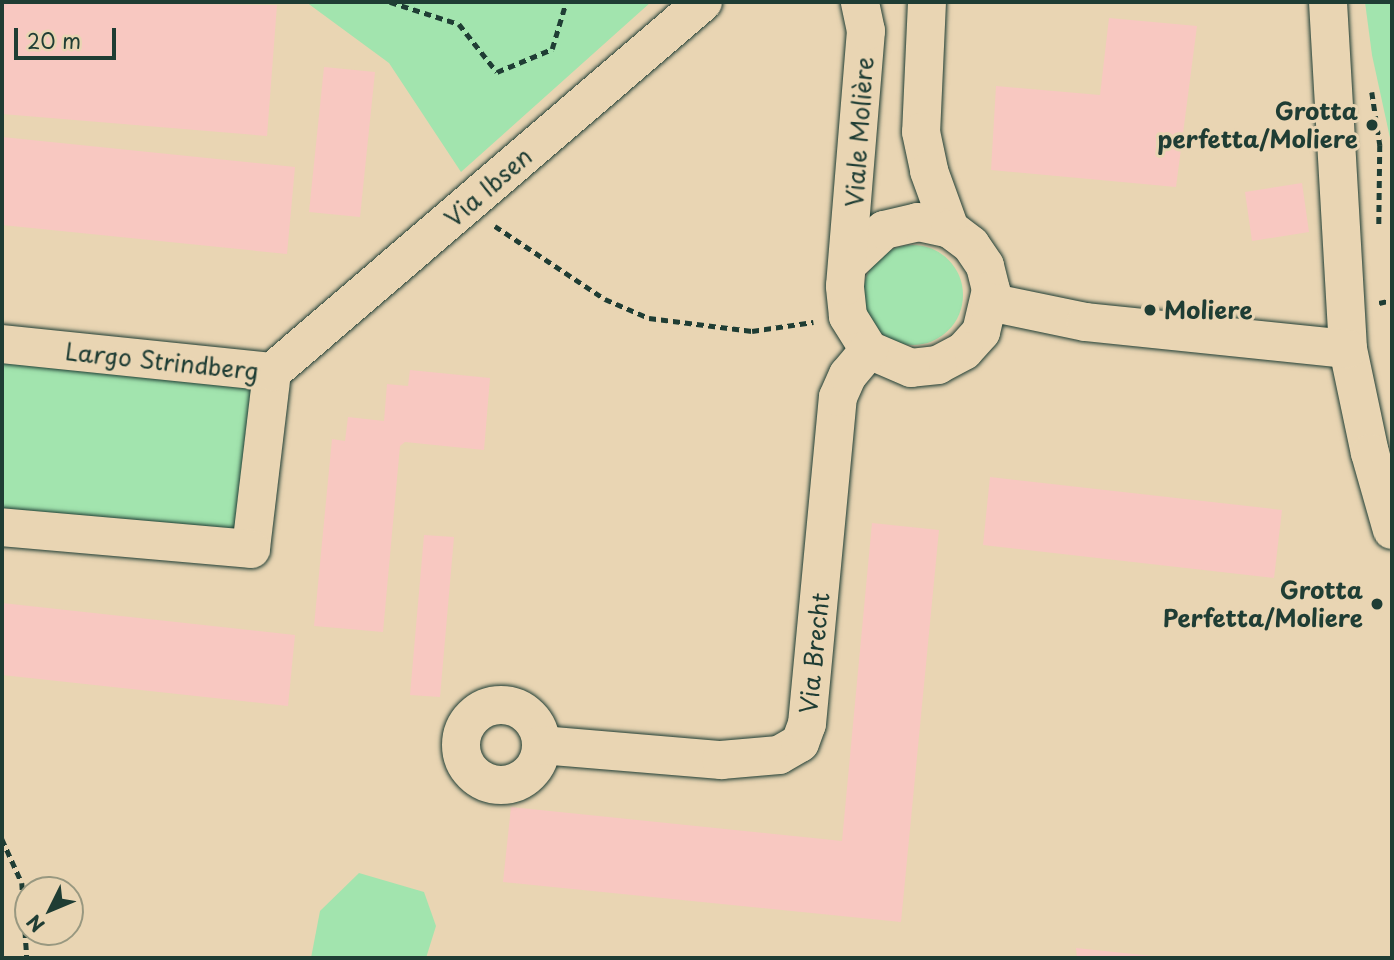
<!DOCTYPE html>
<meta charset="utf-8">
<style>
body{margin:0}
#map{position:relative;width:1394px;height:960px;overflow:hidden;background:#e9d5b3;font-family:"Playpen Sans",sans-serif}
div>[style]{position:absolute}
.green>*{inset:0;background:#a2e4ae}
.round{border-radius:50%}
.building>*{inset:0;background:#f8c8c1}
.path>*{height:4.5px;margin-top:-2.25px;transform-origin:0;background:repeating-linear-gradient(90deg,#1f3d34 0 7px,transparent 0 12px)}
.roads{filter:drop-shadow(0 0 2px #1f3d34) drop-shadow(0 0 2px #1f3d34)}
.minor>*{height:38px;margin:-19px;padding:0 19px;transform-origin:19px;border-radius:19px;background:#e9d5b3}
.minor>.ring{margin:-19px;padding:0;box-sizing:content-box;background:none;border:38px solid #e9d5b3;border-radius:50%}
.dots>*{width:19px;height:19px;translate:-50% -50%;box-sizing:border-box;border:4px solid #e9d5b3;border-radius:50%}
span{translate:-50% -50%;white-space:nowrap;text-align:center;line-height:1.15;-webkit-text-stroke:6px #e9d5b3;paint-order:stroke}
.poi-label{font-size:24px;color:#1f3d34;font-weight:700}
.right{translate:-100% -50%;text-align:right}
.left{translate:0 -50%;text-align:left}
.street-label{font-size:24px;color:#1f3d34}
.frame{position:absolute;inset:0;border:4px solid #1f3d34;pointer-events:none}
.north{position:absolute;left:14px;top:876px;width:70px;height:70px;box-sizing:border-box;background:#e9d5b3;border:2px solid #989880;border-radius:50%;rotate:227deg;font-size:19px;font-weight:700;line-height:28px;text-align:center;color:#1f3d34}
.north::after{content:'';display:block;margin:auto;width:24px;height:32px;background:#1f3d34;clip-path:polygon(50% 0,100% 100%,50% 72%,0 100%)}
.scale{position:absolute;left:14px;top:28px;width:102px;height:32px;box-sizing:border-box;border:4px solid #1f3d34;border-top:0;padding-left:9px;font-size:21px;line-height:24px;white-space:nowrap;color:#1f3d34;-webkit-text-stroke:5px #e9d5b3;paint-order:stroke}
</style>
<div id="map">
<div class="green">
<div style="clip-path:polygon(306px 2px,518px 3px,651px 2px,461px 172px,389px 63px)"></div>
<div style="clip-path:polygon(1365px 2px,1392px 2px,1392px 147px,1372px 55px)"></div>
<div class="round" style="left:863px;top:245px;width:100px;height:100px"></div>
<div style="clip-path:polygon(2px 358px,257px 383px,239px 534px,2px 512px)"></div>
<div style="clip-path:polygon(359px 873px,424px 892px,436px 926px,426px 958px,311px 958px,320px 911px)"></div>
</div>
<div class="building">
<div style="clip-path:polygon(2px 2px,277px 5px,267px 136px,2px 114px)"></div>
<div style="clip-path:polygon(1109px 18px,1197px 26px,1176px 187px,991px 170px,996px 86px,1100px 95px)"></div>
<div style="clip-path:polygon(324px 67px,375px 72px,360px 217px,309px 212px)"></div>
<div style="clip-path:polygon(2px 137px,295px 167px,287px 254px,2px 225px)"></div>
<div style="clip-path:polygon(1302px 183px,1309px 232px,1252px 241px,1245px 192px)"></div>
<div style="clip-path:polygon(410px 370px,490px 378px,484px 450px,405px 442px,400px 446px,383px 632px,314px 626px,332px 439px,345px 441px,348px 417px,384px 421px,387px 384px,408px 386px)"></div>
<div style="clip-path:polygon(990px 477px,1282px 510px,1274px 578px,983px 545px)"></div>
<div style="clip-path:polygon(872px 523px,939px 530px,901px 922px,503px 882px,511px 807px,842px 841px)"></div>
<div style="clip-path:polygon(424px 535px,454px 537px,440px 697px,410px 695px)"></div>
<div style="clip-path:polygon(2px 603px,295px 635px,288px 706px,2px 675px)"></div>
<div style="clip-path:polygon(1076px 948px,1152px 956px,1152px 958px,1077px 958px)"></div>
</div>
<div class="path">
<div style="left:390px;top:2px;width:72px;rotate:17.7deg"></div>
<div style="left:459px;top:24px;width:61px;rotate:51.6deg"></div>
<div style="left:497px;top:72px;width:60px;rotate:-22.7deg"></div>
<div style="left:552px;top:49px;width:49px;rotate:-73.4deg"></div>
<div style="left:1372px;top:92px;width:54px;rotate:81.4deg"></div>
<div style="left:1380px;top:145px;width:81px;rotate:90.7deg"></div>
<div style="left:495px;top:226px;width:132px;rotate:33.6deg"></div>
<div style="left:605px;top:299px;width:48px;rotate:23.4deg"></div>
<div style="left:649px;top:318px;width:104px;rotate:7.2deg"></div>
<div style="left:752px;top:331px;width:62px;rotate:-8.4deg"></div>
<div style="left:1379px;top:303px;width:13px;rotate:-13deg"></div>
<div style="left:2px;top:839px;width:48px;rotate:65.6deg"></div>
<div style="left:22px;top:883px;width:75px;rotate:86.2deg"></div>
</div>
<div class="roads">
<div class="minor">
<div style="left:927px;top:2px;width:130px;rotate:92.6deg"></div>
<div style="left:921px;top:132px;width:40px;rotate:78deg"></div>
<div style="left:929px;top:171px;width:62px;rotate:70.1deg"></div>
<div style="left:1328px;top:2px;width:348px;rotate:86.7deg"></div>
<div style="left:1348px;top:349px;width:106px;rotate:78.1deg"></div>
<div style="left:1370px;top:453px;width:80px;rotate:74.1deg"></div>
<div style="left:849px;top:263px;width:48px;rotate:-43.3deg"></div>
<div style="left:884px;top:230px;width:35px;rotate:-13deg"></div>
<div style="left:918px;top:222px;width:33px;rotate:12deg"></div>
<div style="left:950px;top:229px;width:26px;rotate:37deg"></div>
<div style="left:971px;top:245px;width:25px;rotate:56deg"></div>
<div style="left:985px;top:266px;width:25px;rotate:76deg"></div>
<div style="left:991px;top:290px;width:43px;rotate:103.4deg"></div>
<div style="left:981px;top:332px;width:25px;rotate:132deg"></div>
<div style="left:964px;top:351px;width:30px;rotate:152deg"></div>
<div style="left:938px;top:365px;width:27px;rotate:174deg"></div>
<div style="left:911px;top:368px;width:46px;rotate:-156.8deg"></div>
<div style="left:869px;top:350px;width:40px;rotate:-122deg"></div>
<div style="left:848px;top:316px;width:30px;rotate:-96deg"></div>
<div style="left:845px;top:286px;width:256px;rotate:-85.3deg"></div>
<div style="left:866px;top:31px;width:30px;rotate:-102deg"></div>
<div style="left:989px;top:302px;width:99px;rotate:11.7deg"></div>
<div style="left:1086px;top:322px;width:263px;rotate:5.9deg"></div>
<div style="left:2px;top:344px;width:271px;rotate:5.9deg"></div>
<div style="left:272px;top:372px;width:178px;rotate:96.8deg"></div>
<div style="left:251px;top:549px;width:250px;rotate:-175deg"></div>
<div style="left:272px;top:372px;width:568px;rotate:-40.65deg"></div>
<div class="ring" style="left:461px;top:705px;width:42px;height:42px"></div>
<div style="left:541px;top:745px;width:181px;rotate:4.8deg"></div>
<div style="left:721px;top:760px;width:58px;rotate:-4.9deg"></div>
<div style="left:779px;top:755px;width:24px;rotate:-30deg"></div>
<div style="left:800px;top:743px;width:20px;rotate:-70deg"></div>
<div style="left:807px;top:724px;width:328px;rotate:-84.6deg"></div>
<div style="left:838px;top:397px;width:24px;rotate:-66deg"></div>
<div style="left:848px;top:375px;width:33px;rotate:-50deg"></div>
</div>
</div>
<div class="dots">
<div style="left:1372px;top:125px;background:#1f3d34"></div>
<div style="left:1150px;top:310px;background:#1f3d34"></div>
<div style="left:1377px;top:604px;background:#1f3d34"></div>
</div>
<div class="poi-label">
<span class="right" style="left:1358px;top:125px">Grotta<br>perfetta/Moliere</span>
<span class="left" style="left:1164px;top:310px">Moliere</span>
<span class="right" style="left:1363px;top:604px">Grotta<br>Perfetta/Moliere</span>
</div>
<div class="street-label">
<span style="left:859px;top:132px;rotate:-86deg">Viale Molière</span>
<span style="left:488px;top:187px;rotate:-41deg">Via Ibsen</span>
<span style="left:162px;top:361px;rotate:6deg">Largo Strindberg</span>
<span style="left:814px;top:653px;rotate:-84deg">Via Brecht</span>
</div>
<div class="frame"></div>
<div class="north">N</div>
<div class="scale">20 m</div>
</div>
